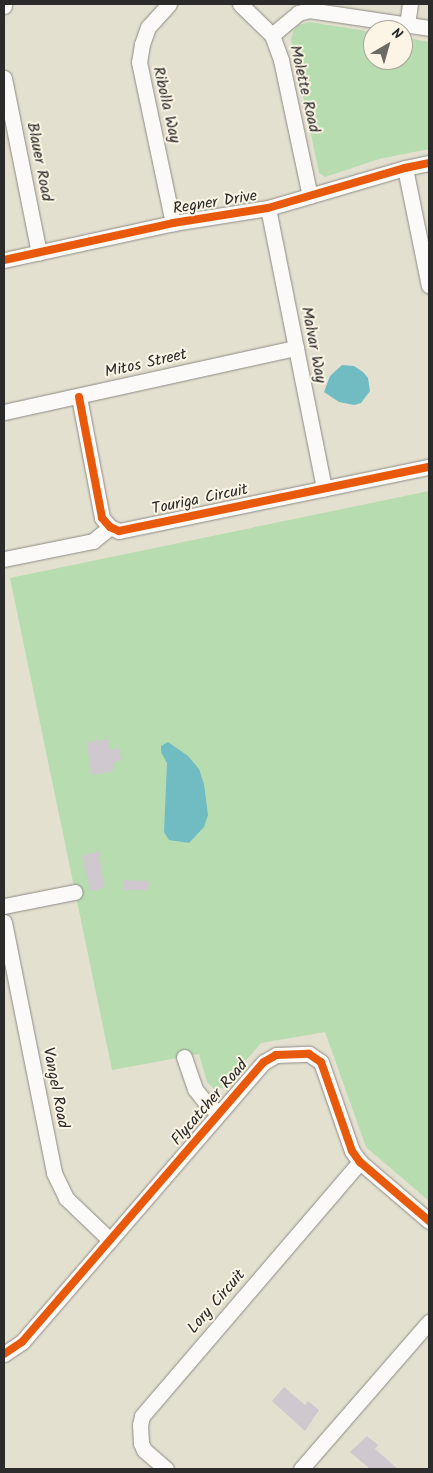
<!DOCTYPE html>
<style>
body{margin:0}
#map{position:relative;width:433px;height:1473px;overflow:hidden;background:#e4e0d0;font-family:Kalam,sans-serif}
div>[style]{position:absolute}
.green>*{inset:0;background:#b6dcaf}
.water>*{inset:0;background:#71bcc3}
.building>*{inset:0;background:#cfc8ce}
.roads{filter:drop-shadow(0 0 1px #8d8b84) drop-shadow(0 0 1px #8d8b84)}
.minor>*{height:15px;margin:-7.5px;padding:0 7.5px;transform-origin:7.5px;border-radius:7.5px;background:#fbfaf8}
.cycleway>*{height:8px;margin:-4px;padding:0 4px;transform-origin:4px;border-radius:4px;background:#e8590c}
span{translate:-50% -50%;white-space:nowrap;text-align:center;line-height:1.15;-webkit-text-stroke:4px #fcf5e5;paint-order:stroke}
.street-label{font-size:16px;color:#2b2b2b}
.frame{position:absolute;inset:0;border:5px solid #2b2b2b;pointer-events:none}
.north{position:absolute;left:363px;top:20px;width:50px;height:50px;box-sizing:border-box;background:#fcf5e5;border:1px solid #a8a49b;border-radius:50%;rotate:38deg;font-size:14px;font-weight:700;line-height:20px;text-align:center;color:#2b2b2b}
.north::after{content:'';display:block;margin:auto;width:18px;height:22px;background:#6c6a65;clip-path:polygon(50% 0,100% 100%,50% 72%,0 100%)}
</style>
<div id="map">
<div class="green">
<div style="clip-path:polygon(309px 22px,373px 32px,373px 60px,403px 60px,403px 37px,429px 42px,429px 149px,379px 159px,325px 177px,319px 173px,291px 39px,294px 30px,299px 25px)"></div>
<div style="clip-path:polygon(429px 491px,429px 1201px,366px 1147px,325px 1032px,261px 1043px,222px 1088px,214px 1089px,207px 1082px,199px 1054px,112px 1070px,10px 578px)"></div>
</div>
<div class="water">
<div style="clip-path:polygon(342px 365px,354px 366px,363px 372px,368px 378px,370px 391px,361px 403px,354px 405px,339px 402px,324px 392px,330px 376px)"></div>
<div style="clip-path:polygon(168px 742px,188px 756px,199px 769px,204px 784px,208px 815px,204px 827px,189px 843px,169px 840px,164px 832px,167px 763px,161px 752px,161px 746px)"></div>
</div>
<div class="building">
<div style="clip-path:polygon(108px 739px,110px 750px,119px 748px,122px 760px,113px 762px,114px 771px,91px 775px,87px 742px)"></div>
<div style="clip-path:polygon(99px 851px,104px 888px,90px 891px,82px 856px)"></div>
<div style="clip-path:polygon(123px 880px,149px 881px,148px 890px,123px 890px)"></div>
<div style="clip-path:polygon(284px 1387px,305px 1405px,308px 1401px,319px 1410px,305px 1431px,272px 1401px)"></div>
<div style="clip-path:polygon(367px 1436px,378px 1445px,375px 1449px,398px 1469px,370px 1469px,350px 1452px)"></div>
</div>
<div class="roads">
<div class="minor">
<div style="left:169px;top:4px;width:31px;rotate:132deg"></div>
<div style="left:148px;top:27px;width:18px;rotate:109deg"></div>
<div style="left:142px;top:44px;width:18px;rotate:99deg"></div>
<div style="left:139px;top:62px;width:165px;rotate:78.1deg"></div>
<div style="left:240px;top:4px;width:45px;rotate:44.1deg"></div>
<div style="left:272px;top:35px;width:27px;rotate:70deg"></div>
<div style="left:281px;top:60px;width:139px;rotate:78deg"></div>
<div style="left:4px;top:6px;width:2px;rotate:-90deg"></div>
<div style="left:407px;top:25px;width:21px;rotate:-82deg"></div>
<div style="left:272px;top:35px;width:34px;rotate:-40deg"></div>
<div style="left:298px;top:13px;width:11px;rotate:-15deg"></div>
<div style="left:309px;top:10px;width:121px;rotate:8.5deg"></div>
<div style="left:4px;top:78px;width:178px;rotate:78.7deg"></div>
<div style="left:405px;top:168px;width:120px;rotate:78.5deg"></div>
<div style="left:268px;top:208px;width:286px;rotate:78.7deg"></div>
<div style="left:4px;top:260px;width:173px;rotate:-12.3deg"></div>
<div style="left:173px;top:223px;width:96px;rotate:-9deg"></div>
<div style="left:268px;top:208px;width:143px;rotate:-16.3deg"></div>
<div style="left:405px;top:168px;width:25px;rotate:-12deg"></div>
<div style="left:79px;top:397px;width:123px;rotate:79.2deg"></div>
<div style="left:102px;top:518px;width:12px;rotate:48deg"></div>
<div style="left:110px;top:527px;width:10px;rotate:24deg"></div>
<div style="left:119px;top:531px;width:317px;rotate:-11.7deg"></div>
<div style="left:4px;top:412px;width:299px;rotate:-12.4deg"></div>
<div style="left:4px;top:559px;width:91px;rotate:-11.4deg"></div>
<div style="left:93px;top:541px;width:22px;rotate:-39deg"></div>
<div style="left:4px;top:906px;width:72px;rotate:-11.2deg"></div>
<div style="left:4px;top:922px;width:256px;rotate:78.7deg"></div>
<div style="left:54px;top:1173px;width:28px;rotate:64deg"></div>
<div style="left:66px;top:1198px;width:61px;rotate:43.7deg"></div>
<div style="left:184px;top:1057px;width:34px;rotate:71deg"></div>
<div style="left:195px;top:1089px;width:18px;rotate:52deg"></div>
<div style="left:206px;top:1103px;width:16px;rotate:38deg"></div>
<div style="left:4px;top:1354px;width:22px;rotate:-34deg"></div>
<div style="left:22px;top:1342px;width:370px;rotate:-49.2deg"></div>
<div style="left:264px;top:1062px;width:14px;rotate:-30deg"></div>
<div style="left:276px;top:1055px;width:33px;rotate:-2deg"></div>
<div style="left:309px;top:1054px;width:14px;rotate:34deg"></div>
<div style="left:321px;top:1062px;width:94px;rotate:70.8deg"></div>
<div style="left:352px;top:1151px;width:14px;rotate:54deg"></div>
<div style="left:360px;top:1162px;width:91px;rotate:40.5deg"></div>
<div style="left:166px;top:1469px;width:29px;rotate:-139deg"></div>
<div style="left:144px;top:1450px;width:8px;rotate:-113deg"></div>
<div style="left:141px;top:1443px;width:18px;rotate:-93deg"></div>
<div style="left:140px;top:1425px;width:9px;rotate:-77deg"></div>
<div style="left:142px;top:1416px;width:335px;rotate:-49.4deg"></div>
<div style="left:301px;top:1469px;width:195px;rotate:-49deg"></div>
</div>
</div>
<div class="cycleway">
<div style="left:4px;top:260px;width:173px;rotate:-12.3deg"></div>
<div style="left:173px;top:223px;width:96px;rotate:-9deg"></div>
<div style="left:268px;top:208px;width:143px;rotate:-16.3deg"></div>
<div style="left:405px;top:168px;width:25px;rotate:-12deg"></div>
<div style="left:79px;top:397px;width:123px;rotate:79.2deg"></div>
<div style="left:102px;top:518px;width:12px;rotate:48deg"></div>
<div style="left:110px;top:527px;width:10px;rotate:24deg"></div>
<div style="left:119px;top:531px;width:317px;rotate:-11.7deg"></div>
<div style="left:4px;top:1354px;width:22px;rotate:-34deg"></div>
<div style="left:22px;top:1342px;width:370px;rotate:-49.2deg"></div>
<div style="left:264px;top:1062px;width:14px;rotate:-30deg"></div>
<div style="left:276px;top:1055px;width:33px;rotate:-2deg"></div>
<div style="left:309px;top:1054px;width:14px;rotate:34deg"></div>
<div style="left:321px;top:1062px;width:94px;rotate:70.8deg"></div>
<div style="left:352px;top:1151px;width:14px;rotate:54deg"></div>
<div style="left:360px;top:1162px;width:91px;rotate:40.5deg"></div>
</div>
<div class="street-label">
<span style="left:304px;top:89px;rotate:77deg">Molette Road</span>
<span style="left:166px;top:105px;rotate:77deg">Ribolla Way</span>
<span style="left:39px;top:162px;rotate:79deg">Blauer Road</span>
<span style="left:215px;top:203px;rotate:-9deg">Regner Drive</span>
<span style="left:313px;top:345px;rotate:79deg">Malvar Way</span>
<span style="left:146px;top:364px;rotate:-13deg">Mitos Street</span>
<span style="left:200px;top:500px;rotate:-12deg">Touriga Circuit</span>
<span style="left:55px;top:1088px;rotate:79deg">Vangel Road</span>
<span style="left:210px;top:1103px;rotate:-49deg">Flycatcher Road</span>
<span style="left:217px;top:1302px;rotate:-49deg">Lory Circuit</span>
</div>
<div class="frame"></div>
<div class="north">N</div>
</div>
